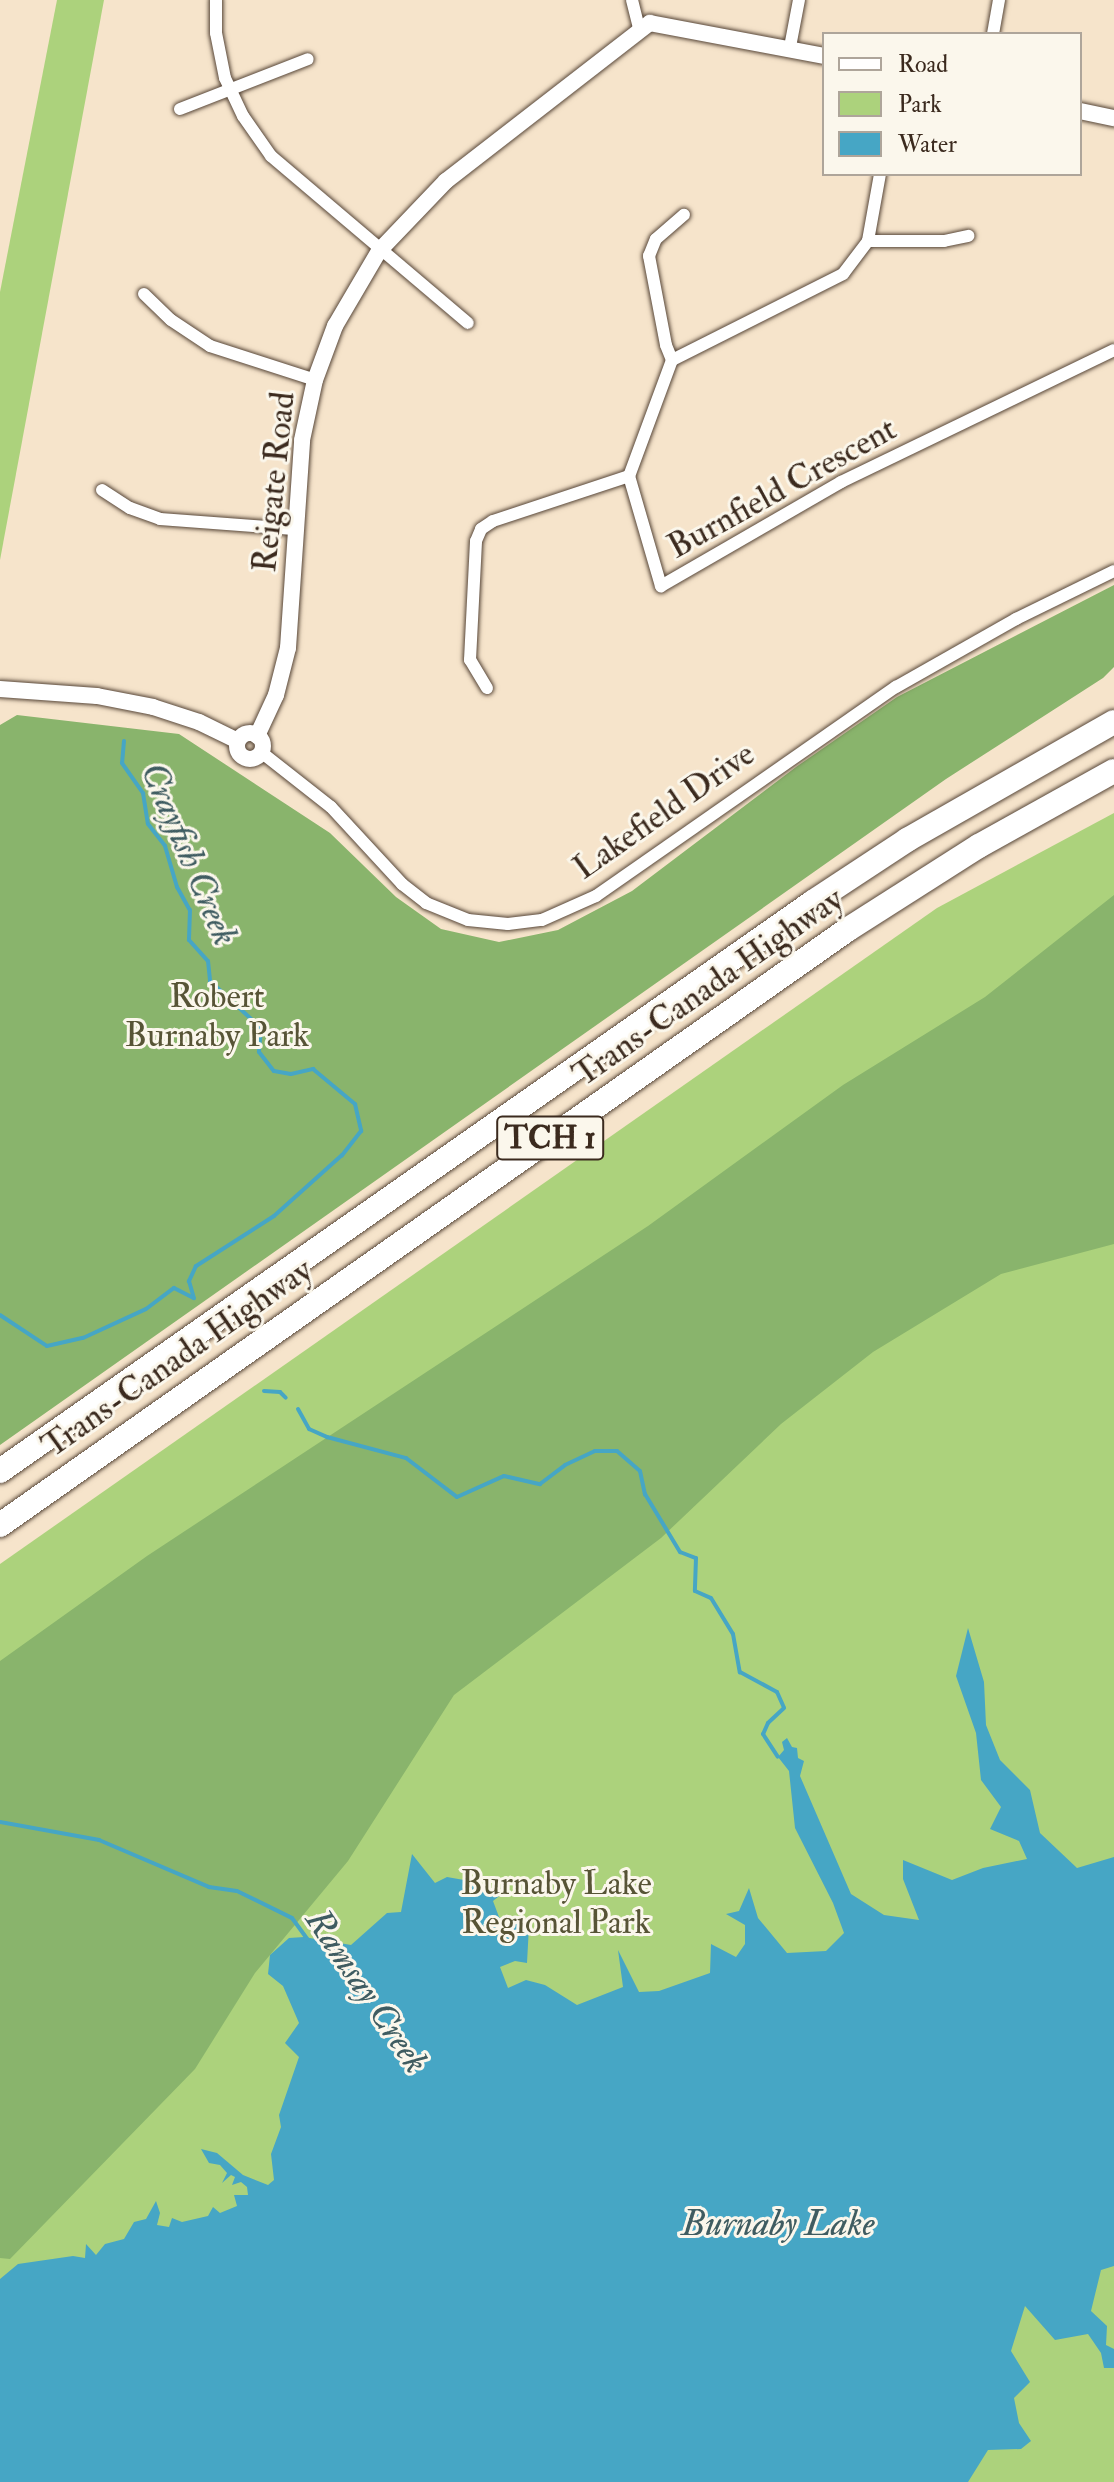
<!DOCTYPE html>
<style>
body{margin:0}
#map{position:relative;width:1114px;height:2482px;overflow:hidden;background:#f6e4cb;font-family:"IM FELL Double Pica",serif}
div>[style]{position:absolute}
.green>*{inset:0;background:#acd27c}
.forest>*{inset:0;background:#89b46c}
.water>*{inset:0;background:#46a6c5}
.stream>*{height:4px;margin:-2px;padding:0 2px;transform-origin:2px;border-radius:2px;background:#46a6c5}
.roads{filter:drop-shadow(0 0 2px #574638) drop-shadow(0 0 2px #574638)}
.minor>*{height:12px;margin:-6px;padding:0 6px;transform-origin:6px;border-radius:6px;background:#fff}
.tertiary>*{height:16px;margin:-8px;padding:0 8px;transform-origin:8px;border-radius:8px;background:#fff}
.tertiary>.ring{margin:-8px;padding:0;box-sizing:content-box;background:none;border:16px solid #fff;border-radius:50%}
.motorway>*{height:24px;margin:-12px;padding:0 12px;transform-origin:12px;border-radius:12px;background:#fff}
span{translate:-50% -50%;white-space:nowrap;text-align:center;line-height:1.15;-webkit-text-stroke:6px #fbf7ec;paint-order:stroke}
.shield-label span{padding:2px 6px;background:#fbf7ec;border:2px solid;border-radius:6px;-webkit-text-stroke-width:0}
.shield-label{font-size:32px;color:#3b2a1e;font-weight:700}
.street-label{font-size:34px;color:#3b2a1e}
.park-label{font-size:34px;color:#575436}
.water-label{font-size:36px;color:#3f5c61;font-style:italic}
.legend{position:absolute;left:822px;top:32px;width:260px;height:144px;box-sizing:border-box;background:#fbf7ec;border:2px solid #aea59a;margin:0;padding:10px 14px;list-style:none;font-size:24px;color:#3b2a1e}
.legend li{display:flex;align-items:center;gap:16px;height:40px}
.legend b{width:40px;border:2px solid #aea59a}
</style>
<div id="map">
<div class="green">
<div style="clip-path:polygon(57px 0,104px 0,0 560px,0 292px)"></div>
<div style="clip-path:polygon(1114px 813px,1114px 2482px,0 2482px,0 1564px,937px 908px)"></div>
</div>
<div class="forest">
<div style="clip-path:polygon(1114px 585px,1114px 667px,1103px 678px,946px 779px,0 1445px,0 725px,17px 715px,179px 734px,330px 833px,396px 897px,441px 929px,499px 942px,558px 930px,632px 891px,796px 767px,897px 697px)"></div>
<div style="clip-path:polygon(1114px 895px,1114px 1244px,1001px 1274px,873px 1352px,781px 1424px,661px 1538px,454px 1695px,348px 1861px,255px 1973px,195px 2069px,10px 2259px,0 2258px,0 1661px,147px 1556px,648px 1226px,843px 1085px,985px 997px)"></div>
</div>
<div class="water">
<div style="clip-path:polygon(968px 1628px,984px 1682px,986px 1725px,1000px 1760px,1030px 1790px,1040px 1833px,1077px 1868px,1114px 1857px,1114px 2266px,1101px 2270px,1091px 2311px,1107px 2326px,1106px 2345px,1114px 2349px,1114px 2368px,1104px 2368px,1101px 2353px,1088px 2334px,1055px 2340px,1025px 2306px,1011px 2351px,1030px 2382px,1014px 2398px,1019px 2423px,1031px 2441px,1021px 2449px,988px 2450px,968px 2482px,0 2482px,0 2279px,18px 2264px,73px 2256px,85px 2258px,86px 2244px,96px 2255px,105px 2244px,124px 2239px,134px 2222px,146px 2219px,156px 2201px,160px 2213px,157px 2225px,169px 2227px,172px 2218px,182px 2222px,208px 2216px,213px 2207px,220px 2213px,237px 2206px,234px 2195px,248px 2195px,247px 2187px,241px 2182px,232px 2185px,235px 2177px,231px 2175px,222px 2183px,227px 2173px,220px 2165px,209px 2163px,201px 2149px,217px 2153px,243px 2175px,268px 2185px,274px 2180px,271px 2154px,281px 2127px,279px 2115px,299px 2057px,285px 2043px,299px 2023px,283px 1986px,268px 1974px,270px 1955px,289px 1938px,304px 1937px,351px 1945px,387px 1913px,401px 1912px,412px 1854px,435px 1883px,447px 1877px,464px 1880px,486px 1892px,491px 1889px,503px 1893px,493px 1901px,499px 1917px,512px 1924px,520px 1916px,529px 1926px,527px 1963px,515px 1961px,500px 1967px,508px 1988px,526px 1980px,545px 1985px,577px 2005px,623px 1987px,618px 1950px,639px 1992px,659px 1991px,710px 1973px,711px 1944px,736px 1957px,745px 1944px,745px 1925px,726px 1914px,739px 1911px,749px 1888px,758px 1918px,787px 1953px,826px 1951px,844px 1933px,833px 1903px,795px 1828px,789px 1771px,778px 1757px,784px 1750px,782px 1742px,787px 1738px,792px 1747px,797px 1748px,798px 1758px,804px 1761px,800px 1776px,851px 1894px,884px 1915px,919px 1920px,903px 1879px,903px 1860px,952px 1880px,983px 1868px,1027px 1859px,1019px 1841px,990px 1829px,1001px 1807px,981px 1780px,976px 1733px,956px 1676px)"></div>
</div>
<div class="stream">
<div style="left:124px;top:741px;width:22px;rotate:95deg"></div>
<div style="left:122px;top:763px;width:37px;rotate:55deg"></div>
<div style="left:143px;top:793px;width:31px;rotate:81deg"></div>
<div style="left:148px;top:824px;width:28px;rotate:52deg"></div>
<div style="left:165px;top:846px;width:43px;rotate:73.7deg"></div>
<div style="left:177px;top:887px;width:26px;rotate:61deg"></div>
<div style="left:190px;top:910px;width:30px;rotate:92deg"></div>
<div style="left:189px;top:940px;width:28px;rotate:48deg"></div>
<div style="left:208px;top:961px;width:20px;rotate:84deg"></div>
<div style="left:210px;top:981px;width:69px;rotate:42.7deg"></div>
<div style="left:261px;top:1028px;width:24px;rotate:95deg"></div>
<div style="left:259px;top:1052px;width:24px;rotate:52deg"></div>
<div style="left:274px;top:1071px;width:17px;rotate:10deg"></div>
<div style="left:291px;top:1074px;width:23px;rotate:-13deg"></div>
<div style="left:313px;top:1069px;width:55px;rotate:39.8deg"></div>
<div style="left:355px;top:1104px;width:28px;rotate:77deg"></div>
<div style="left:361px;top:1131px;width:31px;rotate:128deg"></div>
<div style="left:342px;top:1155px;width:91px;rotate:138.1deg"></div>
<div style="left:274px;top:1216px;width:93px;rotate:147.3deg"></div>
<div style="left:196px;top:1266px;width:17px;rotate:115deg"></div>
<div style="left:189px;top:1281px;width:18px;rotate:74deg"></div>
<div style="left:0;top:1315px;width:56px;rotate:33.4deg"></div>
<div style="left:47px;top:1346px;width:37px;rotate:-13deg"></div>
<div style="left:83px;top:1338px;width:69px;rotate:-24.7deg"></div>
<div style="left:146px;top:1309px;width:35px;rotate:-37deg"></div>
<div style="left:174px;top:1288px;width:22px;rotate:27deg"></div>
<div style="left:264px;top:1391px;width:16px;rotate:4deg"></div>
<div style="left:280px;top:1392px;width:8px;rotate:45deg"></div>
<div style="left:298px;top:1409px;width:23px;rotate:61deg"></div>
<div style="left:309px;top:1429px;width:20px;rotate:24deg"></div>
<div style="left:327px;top:1437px;width:82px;rotate:14.9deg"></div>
<div style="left:406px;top:1458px;width:64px;rotate:37.4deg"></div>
<div style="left:457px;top:1497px;width:51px;rotate:-24.1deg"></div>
<div style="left:504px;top:1476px;width:37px;rotate:13deg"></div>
<div style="left:540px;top:1484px;width:31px;rotate:-37deg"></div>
<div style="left:565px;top:1465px;width:33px;rotate:-25deg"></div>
<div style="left:595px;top:1451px;width:22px"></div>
<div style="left:617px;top:1451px;width:30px;rotate:41deg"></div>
<div style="left:640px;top:1471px;width:24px;rotate:78deg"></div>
<div style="left:645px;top:1494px;width:68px;rotate:58.9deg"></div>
<div style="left:680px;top:1552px;width:17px;rotate:21deg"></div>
<div style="left:696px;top:1558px;width:33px;rotate:92deg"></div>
<div style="left:695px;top:1591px;width:17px;rotate:24deg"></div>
<div style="left:711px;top:1598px;width:42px;rotate:58.6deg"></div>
<div style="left:733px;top:1634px;width:39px;rotate:80deg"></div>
<div style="left:740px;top:1672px;width:42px;rotate:28.4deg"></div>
<div style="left:777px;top:1692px;width:17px;rotate:66deg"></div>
<div style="left:784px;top:1708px;width:22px;rotate:137deg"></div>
<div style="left:768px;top:1723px;width:12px;rotate:114deg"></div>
<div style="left:763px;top:1734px;width:27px;rotate:57deg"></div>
<div style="left:0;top:1822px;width:101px;rotate:10.3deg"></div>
<div style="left:99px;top:1840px;width:120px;rotate:23.1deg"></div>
<div style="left:209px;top:1887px;width:28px;rotate:8deg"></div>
<div style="left:237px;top:1891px;width:61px;rotate:26.1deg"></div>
<div style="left:292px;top:1918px;width:26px;rotate:54deg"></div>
</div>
<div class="roads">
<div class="minor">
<div style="left:216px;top:0;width:33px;rotate:90deg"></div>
<div style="left:216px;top:33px;width:46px;rotate:78.7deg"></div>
<div style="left:225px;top:78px;width:42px;rotate:64.7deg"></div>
<div style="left:243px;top:116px;width:49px;rotate:55deg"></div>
<div style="left:271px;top:156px;width:258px;rotate:40.3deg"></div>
<div style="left:632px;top:0;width:29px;rotate:76deg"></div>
<div style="left:993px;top:34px;width:35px;rotate:-80deg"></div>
<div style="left:790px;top:47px;width:48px;rotate:-79.2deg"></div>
<div style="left:180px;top:109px;width:137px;rotate:-21.3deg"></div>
<div style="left:880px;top:174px;width:68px;rotate:100.2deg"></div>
<div style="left:868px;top:241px;width:41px;rotate:127.1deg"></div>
<div style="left:843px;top:274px;width:191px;rotate:153.3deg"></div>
<div style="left:672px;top:360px;width:124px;rotate:110.3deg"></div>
<div style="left:629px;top:476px;width:115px;rotate:73.8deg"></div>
<div style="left:661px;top:586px;width:208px;rotate:-30deg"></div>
<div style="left:841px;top:482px;width:303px;rotate:-25.8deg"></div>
<div style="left:868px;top:241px;width:76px"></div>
<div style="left:944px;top:241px;width:25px;rotate:-12deg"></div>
<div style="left:144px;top:294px;width:37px;rotate:44deg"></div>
<div style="left:171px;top:320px;width:47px;rotate:33.7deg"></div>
<div style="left:210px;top:346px;width:110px;rotate:17.9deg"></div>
<div style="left:672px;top:360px;width:16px;rotate:-112deg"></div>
<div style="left:666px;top:345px;width:91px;rotate:-100.8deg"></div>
<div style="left:649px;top:256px;width:18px;rotate:-68deg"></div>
<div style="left:656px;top:239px;width:37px;rotate:-41deg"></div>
<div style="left:102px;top:490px;width:33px;rotate:33deg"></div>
<div style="left:130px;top:508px;width:32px;rotate:20deg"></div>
<div style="left:160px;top:519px;width:134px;rotate:4.3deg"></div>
<div style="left:487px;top:688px;width:33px;rotate:-121deg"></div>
<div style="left:470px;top:660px;width:119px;rotate:-87.1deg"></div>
<div style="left:476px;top:541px;width:13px;rotate:-67deg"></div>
<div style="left:481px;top:529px;width:14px;rotate:-34deg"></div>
<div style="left:493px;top:521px;width:143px;rotate:-18.3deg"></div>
<div style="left:261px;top:752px;width:89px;rotate:38.2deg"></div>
<div style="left:331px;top:807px;width:105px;rotate:47.3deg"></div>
<div style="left:402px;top:884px;width:31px;rotate:38deg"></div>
<div style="left:426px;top:903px;width:45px;rotate:22deg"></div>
<div style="left:468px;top:920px;width:40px;rotate:5.7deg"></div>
<div style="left:508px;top:924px;width:34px;rotate:-7deg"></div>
<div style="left:542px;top:920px;width:59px;rotate:-24deg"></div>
<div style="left:596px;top:896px;width:366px;rotate:-34.9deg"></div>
<div style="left:896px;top:687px;width:138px;rotate:-29.5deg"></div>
<div style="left:1016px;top:619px;width:109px;rotate:-26.1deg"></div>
</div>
<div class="tertiary">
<div style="left:1080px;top:111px;width:35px;rotate:12deg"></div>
<div style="left:0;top:689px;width:97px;rotate:4.1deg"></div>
<div style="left:97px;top:696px;width:57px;rotate:11.1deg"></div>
<div style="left:153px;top:707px;width:48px;rotate:18.1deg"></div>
<div style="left:199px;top:722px;width:43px;rotate:26deg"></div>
<div class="ring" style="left:237px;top:733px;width:10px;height:10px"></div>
<div style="left:257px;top:736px;width:45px;rotate:-65.1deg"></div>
<div style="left:276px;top:695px;width:49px;rotate:-75.7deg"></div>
<div style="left:288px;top:648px;width:208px;rotate:-86.1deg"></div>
<div style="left:302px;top:440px;width:61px;rotate:-77.8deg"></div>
<div style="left:315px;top:380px;width:58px;rotate:-69.7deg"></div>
<div style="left:335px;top:326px;width:87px;rotate:-59.6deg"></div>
<div style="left:379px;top:251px;width:97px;rotate:-46.3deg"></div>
<div style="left:446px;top:181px;width:258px;rotate:-37.8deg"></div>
<div style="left:650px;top:23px;width:177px;rotate:10.7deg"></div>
</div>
<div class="motorway">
<div style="left:0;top:1471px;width:992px;rotate:-34.99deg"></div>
<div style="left:813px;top:902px;width:113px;rotate:-33.4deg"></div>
<div style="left:907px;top:840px;width:238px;rotate:-29.7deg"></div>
<div style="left:0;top:1525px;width:1035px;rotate:-35.09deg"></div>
<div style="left:847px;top:930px;width:156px;rotate:-32.5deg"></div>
<div style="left:979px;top:846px;width:154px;rotate:-29.1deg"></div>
</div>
</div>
<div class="shield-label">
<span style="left:550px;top:1138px">TCH 1</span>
</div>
<div class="street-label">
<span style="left:274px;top:482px;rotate:-84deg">Reigate Road</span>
<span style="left:782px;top:488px;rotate:-29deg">Burnfield Crescent</span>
<span style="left:664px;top:811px;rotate:-35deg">Lakefield Drive</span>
<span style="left:708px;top:987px;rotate:-35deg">Trans-Canada Highway</span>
<span style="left:177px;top:1358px;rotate:-35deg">Trans-Canada Highway</span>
</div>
<div class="park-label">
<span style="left:217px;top:1016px">Robert<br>Burnaby Park</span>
<span style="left:556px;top:1903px">Burnaby Lake<br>Regional Park</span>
</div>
<div class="water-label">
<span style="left:189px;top:854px;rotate:67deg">Crayfish Creek</span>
<span style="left:367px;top:1991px;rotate:56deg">Ramsay Creek</span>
<span style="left:778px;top:2224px">Burnaby Lake</span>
</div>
<ul class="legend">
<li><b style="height:10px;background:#fff"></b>Road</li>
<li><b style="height:22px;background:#acd27c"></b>Park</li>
<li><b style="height:22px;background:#46a6c5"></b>Water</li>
</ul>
</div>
